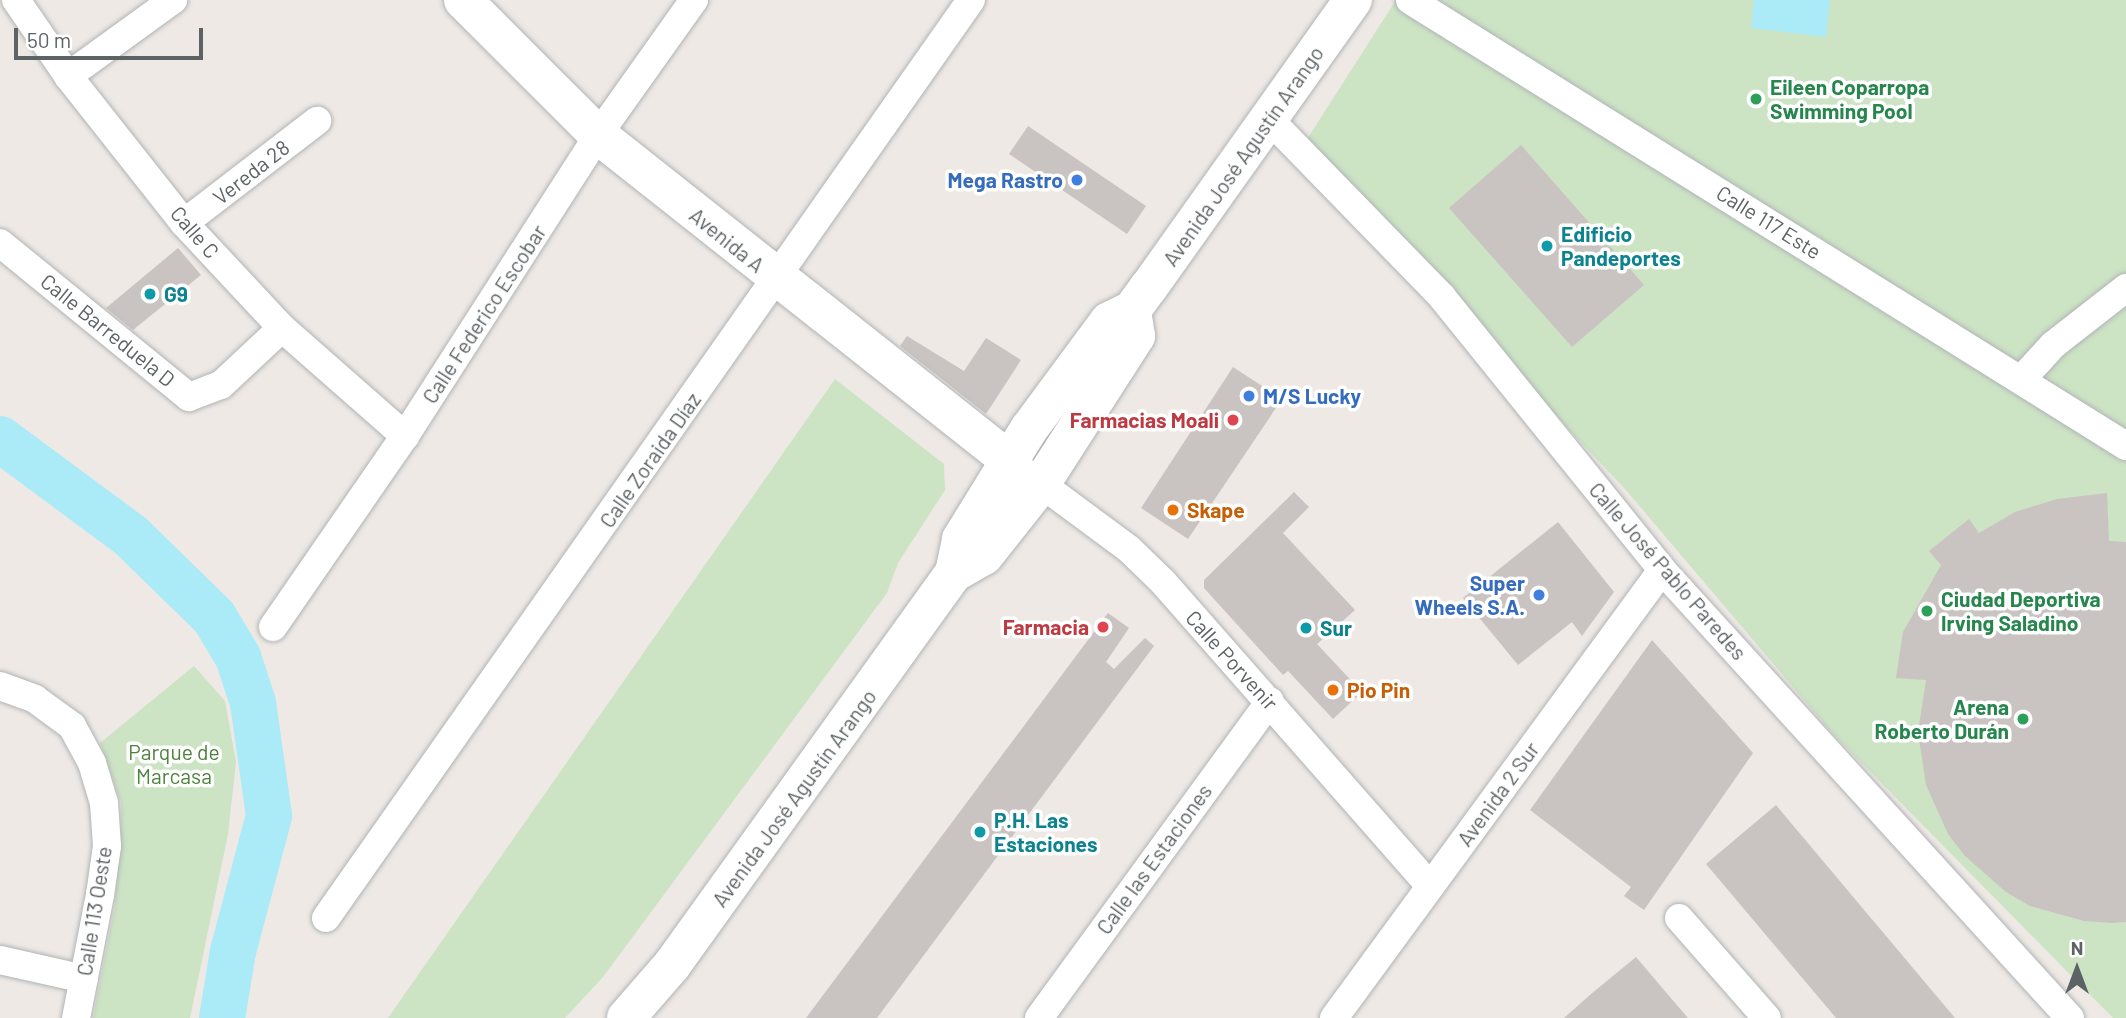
<!DOCTYPE html>
<meta charset="utf-8">
<style>
body{margin:0}
#map{position:relative;width:2126px;height:1018px;overflow:hidden;background:#eee9e5;font-family:Barlow,sans-serif}
div>[style]{position:absolute}
.green>*{inset:0;background:#cce3c4}
.water>*{inset:0;background:#abebf7}
.river>*{height:46px;margin:-23px;padding:0 23px;transform-origin:23px;border-radius:23px;background:#abebf7}
.building>*{inset:0;background:#c9c4c1}
.roads{filter:drop-shadow(0 0 2px #b0b4b6) drop-shadow(0 0 2px #b0b4b6)}
.street>*{height:28px;margin:-14px;padding:0 14px;transform-origin:14px;border-radius:14px;background:#fff}
.secondary>*{height:38px;margin:-19px;padding:0 19px;transform-origin:19px;border-radius:19px;background:#fff}
.dots>*{width:19px;height:19px;translate:-50% -50%;box-sizing:border-box;border:4px solid #fff;border-radius:50%}
span{translate:-50% -50%;white-space:nowrap;text-align:center;line-height:1.15;-webkit-text-stroke:7px #fff;paint-order:stroke}
.leisure-label{font-size:21px;color:#27864d;font-weight:700}
.left{translate:0 -50%;text-align:left}
.right{translate:-100% -50%;text-align:right}
.street-label{font-size:21px;color:#5d6264}
.shop-label{font-size:21px;color:#366cbe;font-weight:700}
.culture-label{font-size:21px;color:#0d838f;font-weight:700}
.health-label{font-size:21px;color:#be3a42;font-weight:700}
.food-label{font-size:21px;color:#c56008;font-weight:700}
.park-label{font-size:21px;color:#4d823d}
.north{position:absolute;left:2042px;top:934px;width:70px;height:70px;-webkit-text-stroke:5px #fff;paint-order:stroke;rotate:0deg;font-size:19px;font-weight:700;line-height:28px;text-align:center;color:#5d6264}
.north::after{content:'';display:block;margin:auto;width:24px;height:32px;background:#5d6264;clip-path:polygon(50% 0,100% 100%,50% 72%,0 100%)}
.scale{position:absolute;left:14px;top:28px;width:189px;height:32px;box-sizing:border-box;border:4px solid #5d6264;border-top:0;padding-left:9px;font-size:21px;line-height:24px;white-space:nowrap;color:#5d6264;-webkit-text-stroke:5px #fff;paint-order:stroke}
</style>
<div id="map">
<div class="green">
<div style="clip-path:polygon(1396px 0,2126px 0,2126px 1018px,2113px 1018px,1831px 732px,1625px 489px,1302px 147px)"></div>
<div style="clip-path:polygon(835px 379px,944px 464px,945px 490px,898px 563px,887px 593px,603px 977px,565px 1018px,388px 1018px)"></div>
<div style="clip-path:polygon(194px 666px,225px 701px,236px 762px,228px 834px,190px 1018px,93px 1018px,115px 905px,121px 829px,121px 802px,100px 743px)"></div>
</div>
<div class="water">
<div style="clip-path:polygon(1754px 0,1830px 0,1826px 37px,1751px 28px)"></div>
</div>
<div class="river">
<div style="left:0;top:439px;width:163px;rotate:36.5deg"></div>
<div style="left:131px;top:536px;width:116px;rotate:44.3deg"></div>
<div style="left:214px;top:617px;width:47px;rotate:59deg"></div>
<div style="left:238px;top:657px;width:48px;rotate:71.9deg"></div>
<div style="left:253px;top:703px;width:114px;rotate:81.9deg"></div>
<div style="left:269px;top:816px;width:140px;rotate:104.9deg"></div>
<div style="left:233px;top:951px;width:68px;rotate:99.3deg"></div>
</div>
<div class="building">
<div style="clip-path:polygon(1028px 126px,1146px 206px,1127px 234px,1009px 154px)"></div>
<div style="clip-path:polygon(1521px 145px,1644px 285px,1572px 347px,1449px 208px)"></div>
<div style="clip-path:polygon(178px 248px,201px 275px,133px 330px,106px 308px)"></div>
<div style="clip-path:polygon(907px 336px,964px 371px,986px 338px,1021px 360px,986px 414px,900px 346px)"></div>
<div style="clip-path:polygon(1233px 367px,1282px 399px,1188px 539px,1141px 508px)"></div>
<div style="clip-path:polygon(1294px 492px,1309px 507px,1283px 533px,1355px 610px,1317px 644px,1362px 692px,1333px 719px,1288px 671px,1283px 675px,1204px 588px,1204px 580px)"></div>
<div style="clip-path:polygon(2107px 493px,2109px 541px,2126px 542px,2126px 922px,2112px 923px,2084px 921px,2030px 906px,2006px 892px,1965px 856px,1948px 834px,1926px 785px,1918px 732px,1926px 680px,1896px 678px,1903px 632px,1941px 565px,1929px 551px,1969px 519px,1979px 533px,2015px 512px,2057px 499px)"></div>
<div style="clip-path:polygon(1558px 522px,1614px 592px,1582px 636px,1572px 622px,1518px 665px,1463px 598px)"></div>
<div style="clip-path:polygon(1108px 613px,1129px 628px,1106px 662px,1114px 669px,1145px 638px,1154px 646px,877px 1018px,806px 1018px)"></div>
<div style="clip-path:polygon(1652px 640px,1753px 753px,1644px 910px,1624px 896px,1631px 887px,1530px 810px)"></div>
<div style="clip-path:polygon(1776px 805px,1955px 1018px,1836px 1018px,1706px 864px)"></div>
<div style="clip-path:polygon(1636px 957px,1688px 1018px,1564px 1018px,1591px 994px)"></div>
</div>
<div class="roads">
<div class="street">
<div style="left:16px;top:0;width:92px;rotate:55.6deg"></div>
<div style="left:68px;top:76px;width:187px;rotate:51.7deg"></div>
<div style="left:184px;top:223px;width:144px;rotate:47deg"></div>
<div style="left:282px;top:328px;width:164px;rotate:41.3deg"></div>
<div style="left:1410px;top:0;width:844px;rotate:31.92deg"></div>
<div style="left:68px;top:76px;width:130px;rotate:-35.9deg"></div>
<div style="left:1270px;top:120px;width:247px;rotate:45.8deg"></div>
<div style="left:1442px;top:297px;width:351px;rotate:51.1deg"></div>
<div style="left:1662px;top:570px;width:606px;rotate:47.68deg"></div>
<div style="left:184px;top:223px;width:168px;rotate:-37.5deg"></div>
<div style="left:0;top:243px;width:244px;rotate:39.2deg"></div>
<div style="left:189px;top:397px;width:34px;rotate:-21deg"></div>
<div style="left:221px;top:385px;width:83px;rotate:-43.1deg"></div>
<div style="left:2022px;top:379px;width:46px;rotate:-47.6deg"></div>
<div style="left:2053px;top:345px;width:93px;rotate:-38deg"></div>
<div style="left:1025px;top:472px;width:129px;rotate:36.5deg"></div>
<div style="left:1129px;top:549px;width:47px;rotate:44.1deg"></div>
<div style="left:1163px;top:582px;width:405px;rotate:48.7deg"></div>
<div style="left:273px;top:627px;width:232px;rotate:-55.4deg"></div>
<div style="left:405px;top:436px;width:358px;rotate:-57.3deg"></div>
<div style="left:598px;top:135px;width:166px;rotate:-54.6deg"></div>
<div style="left:0;top:686px;width:37px;rotate:20deg"></div>
<div style="left:35px;top:699px;width:46px;rotate:36.1deg"></div>
<div style="left:72px;top:726px;width:42px;rotate:61.6deg"></div>
<div style="left:92px;top:763px;width:42px;rotate:73.3deg"></div>
<div style="left:104px;top:803px;width:43px;rotate:86deg"></div>
<div style="left:107px;top:846px;width:49px;rotate:98.1deg"></div>
<div style="left:100px;top:895px;width:125px;rotate:101deg"></div>
<div style="left:326px;top:918px;width:1122px;rotate:-54.91deg"></div>
<div style="left:1679px;top:918px;width:133px;rotate:48.7deg"></div>
<div style="left:0;top:960px;width:86px;rotate:12.7deg"></div>
<div style="left:1039px;top:1018px;width:392px;rotate:-53.9deg"></div>
<div style="left:1334px;top:1018px;width:555px;rotate:-53.79deg"></div>
</div>
<div class="secondary">
<div style="left:463px;top:0;width:191px;rotate:45deg"></div>
<div style="left:598px;top:135px;width:524px;rotate:38.34deg"></div>
<div style="left:954px;top:573px;width:34px;rotate:-30deg"></div>
<div style="left:984px;top:556px;width:92px;rotate:-51.6deg"></div>
<div style="left:1041px;top:484px;width:176px;rotate:-57.3deg"></div>
<div style="left:1136px;top:336px;width:26px;rotate:-99deg"></div>
<div style="left:626px;top:1018px;width:70px;rotate:-49deg"></div>
<div style="left:672px;top:965px;width:483px;rotate:-54.3deg"></div>
<div style="left:954px;top:573px;width:35px;rotate:-78deg"></div>
<div style="left:961px;top:539px;width:129px;rotate:-58.3deg"></div>
<div style="left:1029px;top:429px;width:134px;rotate:-53.5deg"></div>
<div style="left:1109px;top:321px;width:25px;rotate:-26deg"></div>
<div style="left:1132px;top:310px;width:29px;rotate:-54deg"></div>
<div style="left:1149px;top:287px;width:352px;rotate:-54.6deg"></div>
</div>
</div>
<div class="dots">
<div style="left:1756px;top:99px;background:#2e9e5b"></div>
<div style="left:1077px;top:180px;background:#3f7fe0"></div>
<div style="left:1547px;top:246px;background:#0f9aa8"></div>
<div style="left:150px;top:294px;background:#0f9aa8"></div>
<div style="left:1249px;top:396px;background:#3f7fe0"></div>
<div style="left:1233px;top:420px;background:#e0444e"></div>
<div style="left:1173px;top:510px;background:#e8710a"></div>
<div style="left:1539px;top:595px;background:#3f7fe0"></div>
<div style="left:1927px;top:611px;background:#2e9e5b"></div>
<div style="left:1103px;top:627px;background:#e0444e"></div>
<div style="left:1306px;top:628px;background:#0f9aa8"></div>
<div style="left:1333px;top:690px;background:#e8710a"></div>
<div style="left:2023px;top:719px;background:#2e9e5b"></div>
<div style="left:980px;top:832px;background:#0f9aa8"></div>
</div>
<div class="leisure-label">
<span class="left" style="left:1770px;top:99px">Eileen Coparropa<br>Swimming Pool</span>
<span class="left" style="left:1941px;top:611px">Ciudad Deportiva<br>Irving Saladino</span>
<span class="right" style="left:2009px;top:719px">Arena<br>Roberto Durán</span>
</div>
<div class="street-label">
<span style="left:1243px;top:156px;rotate:-55deg">Avenida José Agustín Arango</span>
<span style="left:251px;top:172px;rotate:-38deg">Vereda 28</span>
<span style="left:1769px;top:222px;rotate:32deg">Calle 117 Este</span>
<span style="left:195px;top:232px;rotate:49deg">Calle C</span>
<span style="left:727px;top:240px;rotate:39deg">Avenida A</span>
<span style="left:484px;top:314px;rotate:-57deg">Calle Federico Escobar</span>
<span style="left:108px;top:330px;rotate:39deg">Calle Barreduela D</span>
<span style="left:650px;top:460px;rotate:-55deg">Calle Zoraida Díaz</span>
<span style="left:1668px;top:571px;rotate:49deg">Calle José Pablo Paredes</span>
<span style="left:1232px;top:660px;rotate:48deg">Calle Porvenir</span>
<span style="left:1498px;top:794px;rotate:-54deg">Avenida 2 Sur</span>
<span style="left:794px;top:798px;rotate:-54deg">Avenida José Agustín Arango</span>
<span style="left:1154px;top:859px;rotate:-54deg">Calle las Estaciones</span>
<span style="left:94px;top:911px;rotate:-81deg">Calle 113 Oeste</span>
</div>
<div class="shop-label">
<span class="right" style="left:1063px;top:180px">Mega Rastro</span>
<span class="left" style="left:1263px;top:396px">M/S Lucky</span>
<span class="right" style="left:1525px;top:595px">Super<br>Wheels S.A.</span>
</div>
<div class="culture-label">
<span class="left" style="left:1561px;top:246px">Edificio<br>Pandeportes</span>
<span class="left" style="left:164px;top:294px">G9</span>
<span class="left" style="left:1320px;top:628px">Sur</span>
<span class="left" style="left:994px;top:832px">P.H. Las<br>Estaciones</span>
</div>
<div class="health-label">
<span class="right" style="left:1219px;top:420px">Farmacias Moali</span>
<span class="right" style="left:1089px;top:627px">Farmacia</span>
</div>
<div class="food-label">
<span class="left" style="left:1187px;top:510px">Skape</span>
<span class="left" style="left:1347px;top:690px">Pio Pin</span>
</div>
<div class="park-label">
<span style="left:174px;top:764px">Parque de<br>Marcasa</span>
</div>
<div class="north">N</div>
<div class="scale">50 m</div>
</div>
